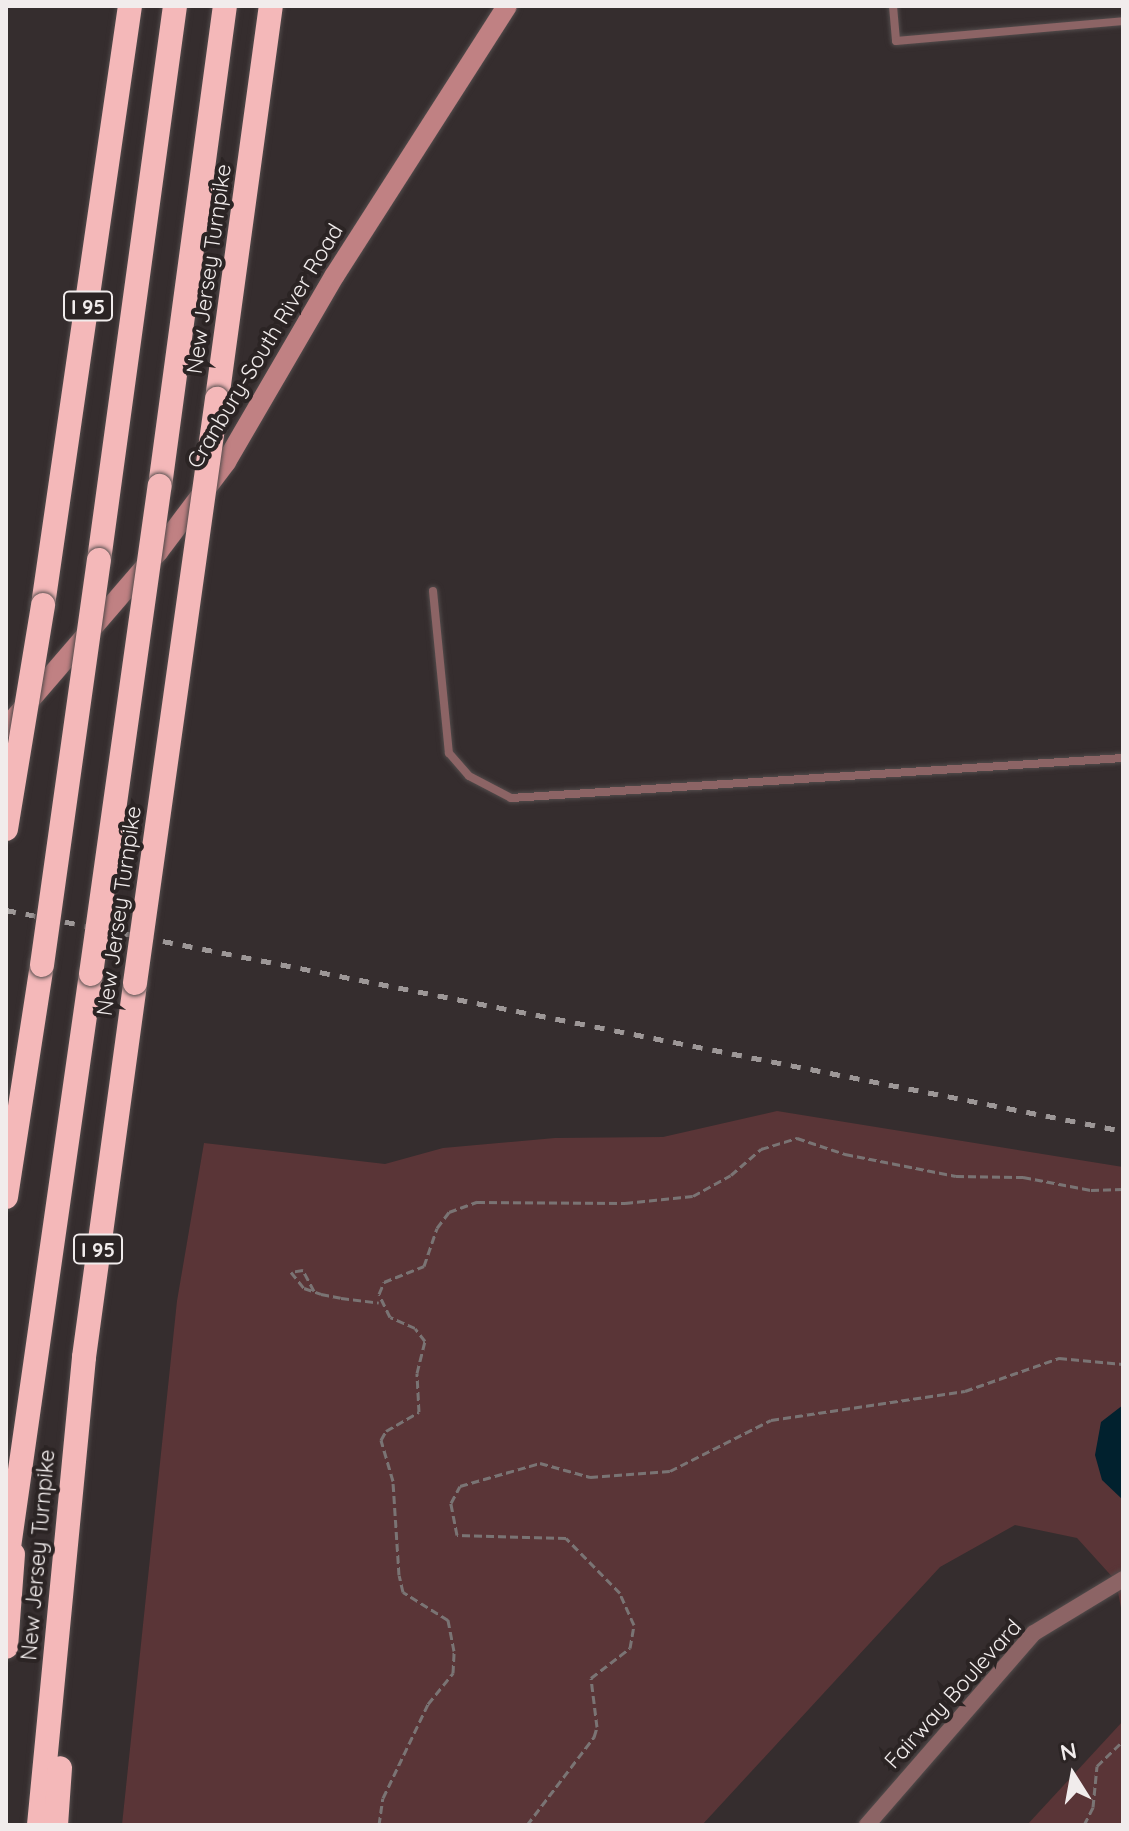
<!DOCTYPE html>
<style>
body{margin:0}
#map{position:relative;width:1129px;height:1831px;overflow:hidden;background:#352d2e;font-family:Quicksand,sans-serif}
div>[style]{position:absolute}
.green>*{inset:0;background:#5a3537}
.water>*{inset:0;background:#01212e}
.path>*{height:3px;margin-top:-1.5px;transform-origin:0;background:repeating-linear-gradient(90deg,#7a7474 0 8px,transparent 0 12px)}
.roads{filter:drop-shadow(0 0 2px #534c4c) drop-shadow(0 0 2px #534c4c)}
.service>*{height:8px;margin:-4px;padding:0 4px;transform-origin:4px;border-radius:4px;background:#8c6465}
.minor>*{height:16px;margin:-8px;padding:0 8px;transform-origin:8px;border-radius:8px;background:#8c6465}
.secondary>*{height:20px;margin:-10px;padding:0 10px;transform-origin:10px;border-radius:10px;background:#c08183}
.motorway>*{height:24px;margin:-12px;padding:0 12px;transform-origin:12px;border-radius:12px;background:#f4b8b9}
.rail>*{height:5px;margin-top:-2.5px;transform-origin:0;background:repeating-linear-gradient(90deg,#9d9797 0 10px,transparent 0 20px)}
.bridges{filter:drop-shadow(0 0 2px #534c4c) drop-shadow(0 0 2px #534c4c)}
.motorway-bridge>*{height:24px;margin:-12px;padding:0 12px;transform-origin:12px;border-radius:12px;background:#f4b8b9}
span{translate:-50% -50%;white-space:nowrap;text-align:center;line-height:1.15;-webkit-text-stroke:8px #2b2424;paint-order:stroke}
.shield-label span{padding:2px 6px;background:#2b2424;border:2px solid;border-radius:6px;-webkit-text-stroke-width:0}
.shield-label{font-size:20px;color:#f1ecec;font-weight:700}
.street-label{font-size:22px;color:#f1ecec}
.frame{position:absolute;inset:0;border:8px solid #f1ecec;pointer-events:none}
.north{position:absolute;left:1033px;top:1735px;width:80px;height:80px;-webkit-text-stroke:6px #2b2424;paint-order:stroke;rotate:349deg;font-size:22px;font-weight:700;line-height:32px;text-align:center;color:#f1ecec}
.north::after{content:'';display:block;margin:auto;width:28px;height:36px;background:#f1ecec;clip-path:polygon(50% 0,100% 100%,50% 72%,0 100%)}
</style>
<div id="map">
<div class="green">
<div style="clip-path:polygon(777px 1111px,1123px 1167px,1123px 1619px,1116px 1581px,1077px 1538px,1015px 1525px,940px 1567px,702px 1825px,122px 1825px,177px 1301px,204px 1143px,385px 1164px,443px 1148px,555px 1138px,663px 1137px)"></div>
<div style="clip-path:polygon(1123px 1721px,1123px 1825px,1027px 1825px)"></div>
</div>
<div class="water">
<div style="clip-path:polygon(1123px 1405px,1123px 1500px,1102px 1480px,1095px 1455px,1101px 1422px)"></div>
</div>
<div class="path">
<div style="left:314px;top:1291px;width:24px;rotate:-118deg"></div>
<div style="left:303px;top:1270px;width:12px;rotate:171deg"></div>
<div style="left:291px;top:1272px;width:21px;rotate:51deg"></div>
<div style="left:304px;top:1288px;width:18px;rotate:19deg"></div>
<div style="left:321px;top:1294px;width:20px;rotate:11deg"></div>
<div style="left:341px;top:1298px;width:38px;rotate:7deg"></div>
<div style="left:379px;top:1825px;width:27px;rotate:-82deg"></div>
<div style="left:383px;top:1798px;width:104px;rotate:-64.4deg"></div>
<div style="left:428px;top:1704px;width:40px;rotate:-51deg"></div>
<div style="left:453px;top:1673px;width:22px;rotate:-87deg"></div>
<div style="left:454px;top:1651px;width:32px;rotate:-101deg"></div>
<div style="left:448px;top:1620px;width:53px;rotate:-148.1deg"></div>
<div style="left:403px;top:1592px;width:17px;rotate:-103deg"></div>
<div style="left:399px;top:1575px;width:94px;rotate:-93.7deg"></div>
<div style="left:393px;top:1481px;width:43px;rotate:-106.3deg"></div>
<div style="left:381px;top:1440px;width:10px;rotate:-61deg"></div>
<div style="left:386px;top:1431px;width:38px;rotate:-30deg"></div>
<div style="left:419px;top:1412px;width:39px;rotate:-93deg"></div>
<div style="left:417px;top:1373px;width:33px;rotate:-76deg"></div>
<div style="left:425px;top:1341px;width:16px;rotate:-128deg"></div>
<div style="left:415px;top:1328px;width:27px;rotate:-156deg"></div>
<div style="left:390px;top:1317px;width:25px;rotate:-116deg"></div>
<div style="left:379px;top:1294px;width:13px;rotate:-67deg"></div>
<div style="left:384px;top:1282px;width:43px;rotate:-21.8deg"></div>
<div style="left:424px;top:1266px;width:40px;rotate:-71.1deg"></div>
<div style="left:437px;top:1228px;width:20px;rotate:-53deg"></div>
<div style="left:449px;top:1212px;width:30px;rotate:-20deg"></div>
<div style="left:477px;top:1202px;width:148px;rotate:0.4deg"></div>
<div style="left:625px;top:1203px;width:68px;rotate:-5.9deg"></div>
<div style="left:693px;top:1196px;width:43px;rotate:-28.9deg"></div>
<div style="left:731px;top:1175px;width:40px;rotate:-41deg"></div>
<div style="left:761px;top:1149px;width:38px;rotate:-17deg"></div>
<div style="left:797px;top:1138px;width:51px;rotate:18.4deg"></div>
<div style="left:845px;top:1154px;width:113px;rotate:11.2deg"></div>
<div style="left:956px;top:1176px;width:67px;rotate:0.9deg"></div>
<div style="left:1023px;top:1177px;width:69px;rotate:10.8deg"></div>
<div style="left:1091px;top:1190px;width:32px;rotate:-2deg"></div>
<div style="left:527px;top:1825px;width:111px;rotate:-52.7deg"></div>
<div style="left:594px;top:1737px;width:10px;rotate:-73deg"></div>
<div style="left:597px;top:1727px;width:49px;rotate:-97deg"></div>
<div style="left:591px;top:1678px;width:49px;rotate:-37.6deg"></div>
<div style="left:630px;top:1648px;width:23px;rotate:-80deg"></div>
<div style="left:634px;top:1625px;width:35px;rotate:-114deg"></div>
<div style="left:620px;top:1593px;width:77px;rotate:-134.5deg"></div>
<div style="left:566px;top:1538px;width:109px;rotate:-178.4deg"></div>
<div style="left:457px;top:1535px;width:33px;rotate:-101deg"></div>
<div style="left:451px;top:1503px;width:19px;rotate:-62deg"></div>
<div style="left:460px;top:1486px;width:83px;rotate:-16deg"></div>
<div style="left:540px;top:1463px;width:52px;rotate:15.6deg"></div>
<div style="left:590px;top:1477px;width:80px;rotate:-4.3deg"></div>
<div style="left:670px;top:1471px;width:113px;rotate:-26.8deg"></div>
<div style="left:771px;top:1420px;width:196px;rotate:-8.5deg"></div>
<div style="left:965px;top:1391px;width:100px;rotate:-19.3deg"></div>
<div style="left:1059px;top:1358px;width:64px;rotate:5.4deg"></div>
<div style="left:1084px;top:1825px;width:20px;rotate:-63deg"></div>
<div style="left:1093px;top:1807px;width:41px;rotate:-84.4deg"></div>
<div style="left:1097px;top:1766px;width:36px;rotate:-44deg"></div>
</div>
<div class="roads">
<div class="service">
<div style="left:893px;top:6px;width:35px;rotate:85deg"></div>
<div style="left:896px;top:41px;width:228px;rotate:-5deg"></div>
<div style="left:433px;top:591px;width:163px;rotate:84.4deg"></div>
<div style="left:449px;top:753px;width:30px;rotate:49deg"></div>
<div style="left:469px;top:776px;width:47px;rotate:27.6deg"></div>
<div style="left:511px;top:798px;width:613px;rotate:-3.74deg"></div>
</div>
<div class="minor">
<div style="left:867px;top:1825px;width:254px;rotate:-49deg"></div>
<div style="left:1034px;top:1633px;width:104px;rotate:-31.2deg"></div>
</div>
<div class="secondary">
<div style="left:6px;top:728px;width:233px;rotate:-49.2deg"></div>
<div style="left:158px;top:552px;width:113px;rotate:-52.9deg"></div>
<div style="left:226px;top:462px;width:216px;rotate:-59.8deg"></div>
<div style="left:335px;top:275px;width:319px;rotate:-57.4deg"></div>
</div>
<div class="motorway">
<div style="left:217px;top:399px;width:397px;rotate:-82.2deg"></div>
<div style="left:160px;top:486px;width:484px;rotate:-82.3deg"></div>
<div style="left:99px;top:560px;width:559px;rotate:-82.19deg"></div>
<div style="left:43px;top:605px;width:605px;rotate:-81.74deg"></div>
<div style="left:6px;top:1197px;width:235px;rotate:-81.2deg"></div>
<div style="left:6px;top:1568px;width:600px;rotate:-81.86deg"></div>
<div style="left:6px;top:1647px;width:93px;rotate:-85.7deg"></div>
<div style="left:39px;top:1825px;width:470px;rotate:-84.5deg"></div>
<div style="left:84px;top:1357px;width:377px;rotate:-82.2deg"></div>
<div style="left:56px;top:1825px;width:57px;rotate:-86deg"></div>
</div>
</div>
<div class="rail">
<div style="left:6px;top:910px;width:1139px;rotate:11.19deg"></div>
</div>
<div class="bridges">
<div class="motorway-bridge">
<div style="left:6px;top:829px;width:227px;rotate:-80.6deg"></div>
<div style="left:42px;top:965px;width:409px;rotate:-82deg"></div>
<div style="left:91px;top:974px;width:493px;rotate:-82deg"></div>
<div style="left:135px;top:983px;width:590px;rotate:-82.01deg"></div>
</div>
</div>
<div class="shield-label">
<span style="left:88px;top:306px">I 95</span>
<span style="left:98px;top:1249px">I 95</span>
</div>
<div class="street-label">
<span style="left:209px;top:269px;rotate:-82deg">New Jersey Turnpike</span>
<span style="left:265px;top:346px;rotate:-59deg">Cranbury-South River Road</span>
<span style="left:119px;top:911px;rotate:-82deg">New Jersey Turnpike</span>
<span style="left:38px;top:1555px;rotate:-85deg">New Jersey Turnpike</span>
<span style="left:953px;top:1694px;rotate:-48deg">Fairway Boulevard</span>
</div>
<div class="frame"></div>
<div class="north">N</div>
</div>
